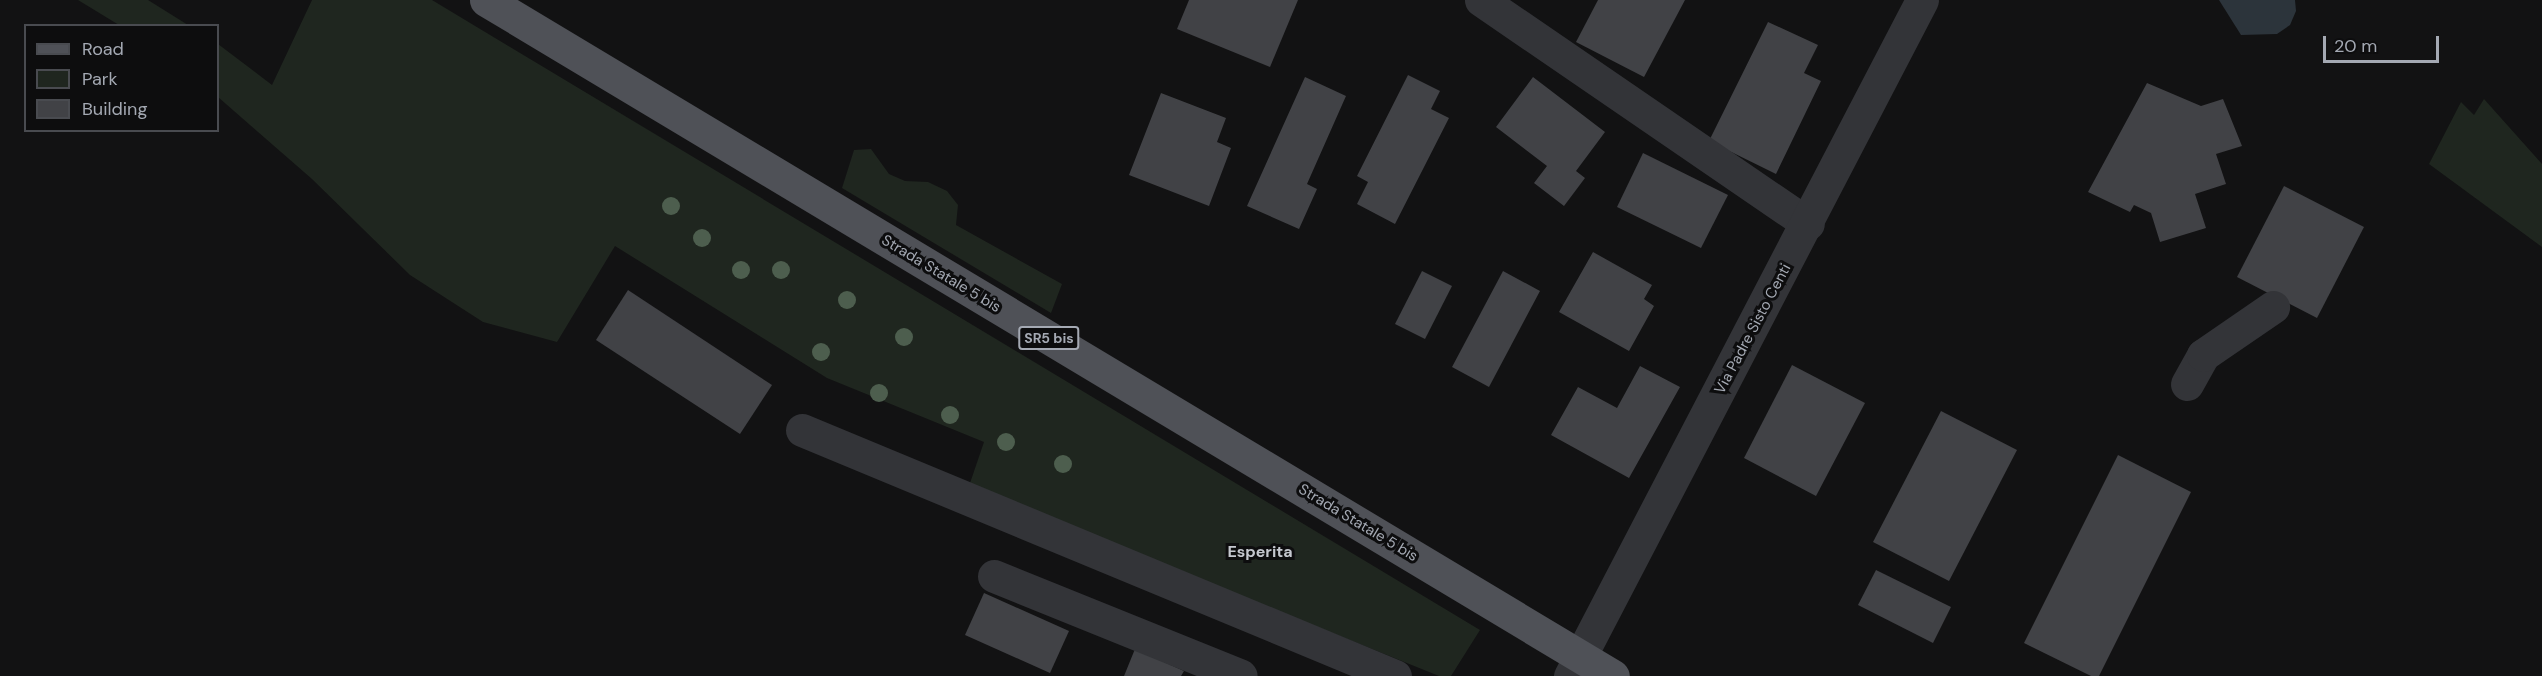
<!DOCTYPE html>
<style>
body{margin:0}
#map{position:relative;width:2542px;height:676px;overflow:hidden;background:#121213;font-family:"DM Sans",sans-serif}
div>[style]{position:absolute}
.green>*{inset:0;background:#1f261f}
.water>*{inset:0;background:#2c343b}
.building>*{inset:0;background:#414246}
.minor>*{height:33px;margin:-16.5px;padding:0 16.5px;transform-origin:16.5px;border-radius:16.5px;background:#333438}
.major>*{height:33px;margin:-16.5px;padding:0 16.5px;transform-origin:16.5px;border-radius:16.5px;background:#4f5157}
.trees>*{width:18px;height:18px;margin:-9px;border-radius:50%;background:#4d5e4e}
span{translate:-50% -50%;white-space:nowrap;text-align:center;line-height:1.15;-webkit-text-stroke:6px #0d0d0e;paint-order:stroke}
.shield-label span{padding:2px 4px;background:#0d0d0e;border:2px solid;border-radius:4px;-webkit-text-stroke-width:0}
.shield-label{font-size:14px;color:#a4a9b3;font-weight:700}
.street-label{font-size:15px;color:#a4a9b3}
.neighbourhood-label{font-size:16px;color:#c5c8cf;font-weight:700}
.legend{position:absolute;left:24px;top:24px;width:195px;height:108px;box-sizing:border-box;background:#0d0d0e;border:2px solid #494b50;margin:0;padding:8px 10px;list-style:none;font-size:18px;color:#a4a9b3}
.legend li{display:flex;align-items:center;gap:12px;height:30px}
.legend b{width:30px;border:2px solid #494b50}
.scale{position:absolute;left:2323px;top:36px;width:116px;height:27px;box-sizing:border-box;border:3px solid #a4a9b3;border-top:0;padding-left:8px;font-size:18px;line-height:21px;white-space:nowrap;color:#a4a9b3;-webkit-text-stroke:4px #0d0d0e;paint-order:stroke}
</style>
<div id="map">
<div class="green">
<div style="clip-path:polygon(78px 0,148px 0,188px 25px,119px 25px)"></div>
<div style="clip-path:polygon(312px 0,432px 0,1480px 630px,1451px 676px,1439px 676px,969px 486px,984px 442px,827px 378px,615px 246px,557px 342px,483px 322px,410px 275px,312px 179px,218px 97px,218px 44px,272px 85px)"></div>
<div style="clip-path:polygon(2484px 99px,2542px 164px,2542px 247px,2429px 164px,2461px 102px,2474px 115px)"></div>
<div style="clip-path:polygon(871px 149px,889px 174px,905px 181px,928px 182px,947px 191px,958px 205px,956px 225px,1062px 284px,1051px 313px,842px 188px,854px 150px)"></div>
</div>
<div class="water">
<div style="clip-path:polygon(2219px 0,2295px 0,2296px 11px,2290px 25px,2277px 34px,2241px 35px)"></div>
</div>
<div class="building">
<div style="clip-path:polygon(1189px 0,1298px 0,1270px 67px,1177px 29px)"></div>
<div style="clip-path:polygon(1598px 0,1685px 0,1644px 77px,1576px 42px)"></div>
<div style="clip-path:polygon(1768px 22px,1818px 45px,1804px 73px,1821px 81px,1776px 174px,1709px 141px)"></div>
<div style="clip-path:polygon(1408px 75px,1440px 91px,1431px 109px,1449px 118px,1395px 224px,1357px 204px,1368px 182px,1357px 176px)"></div>
<div style="clip-path:polygon(1305px 77px,1346px 96px,1307px 184px,1317px 189px,1299px 229px,1247px 206px)"></div>
<div style="clip-path:polygon(1533px 77px,1605px 132px,1576px 171px,1585px 178px,1564px 206px,1534px 183px,1547px 166px,1496px 127px)"></div>
<div style="clip-path:polygon(2147px 83px,2201px 106px,2223px 99px,2242px 146px,2216px 154px,2226px 184px,2195px 194px,2206px 228px,2160px 242px,2151px 213px,2134px 205px,2130px 212px,2088px 192px)"></div>
<div style="clip-path:polygon(1161px 93px,1226px 118px,1217px 142px,1231px 148px,1209px 206px,1129px 175px)"></div>
<div style="clip-path:polygon(1643px 153px,1728px 195px,1701px 248px,1617px 207px)"></div>
<div style="clip-path:polygon(2284px 186px,2364px 227px,2317px 318px,2237px 277px)"></div>
<div style="clip-path:polygon(1593px 252px,1652px 285px,1644px 299px,1654px 306px,1629px 351px,1559px 312px)"></div>
<div style="clip-path:polygon(1422px 271px,1452px 286px,1425px 339px,1395px 324px)"></div>
<div style="clip-path:polygon(1503px 271px,1540px 291px,1489px 387px,1452px 367px)"></div>
<div style="clip-path:polygon(628px 290px,772px 385px,740px 434px,596px 340px)"></div>
<div style="clip-path:polygon(1792px 365px,1865px 403px,1816px 496px,1744px 458px)"></div>
<div style="clip-path:polygon(1640px 366px,1680px 387px,1629px 478px,1551px 435px,1578px 387px,1617px 408px)"></div>
<div style="clip-path:polygon(1941px 411px,2017px 450px,1949px 581px,1873px 542px)"></div>
<div style="clip-path:polygon(2118px 455px,2191px 492px,2099px 676px,2091px 676px,2024px 643px)"></div>
<div style="clip-path:polygon(1876px 570px,1951px 607px,1933px 643px,1858px 605px)"></div>
<div style="clip-path:polygon(984px 593px,1069px 631px,1050px 673px,965px 635px)"></div>
<div style="clip-path:polygon(1135px 649px,1184px 671px,1181px 676px,1124px 676px)"></div>
</div>
<div class="minor">
<div style="left:1481px;top:0;width:396px;rotate:34.4deg"></div>
<div style="left:2187px;top:384px;width:33px;rotate:-61deg"></div>
<div style="left:2203px;top:355px;width:85px;rotate:-34.4deg"></div>
<div style="left:802px;top:430px;width:642px;rotate:22.53deg"></div>
<div style="left:994px;top:576px;width:266px;rotate:22deg"></div>
<div style="left:1570px;top:676px;width:762px;rotate:-62.49deg"></div>
</div>
<div class="major">
<div style="left:486px;top:0;width:1314px;rotate:30.96deg"></div>
</div>
<div class="trees">
<div style="left:671px;top:206px"></div>
<div style="left:702px;top:238px"></div>
<div style="left:741px;top:270px"></div>
<div style="left:781px;top:270px"></div>
<div style="left:847px;top:300px"></div>
<div style="left:904px;top:337px"></div>
<div style="left:821px;top:352px"></div>
<div style="left:879px;top:393px"></div>
<div style="left:950px;top:415px"></div>
<div style="left:1006px;top:442px"></div>
<div style="left:1063px;top:464px"></div>
</div>
<div class="shield-label">
<span style="left:1049px;top:338px">SR5 bis</span>
</div>
<div class="street-label">
<span style="left:941px;top:274px;rotate:31deg">Strada Statale 5 bis</span>
<span style="left:1753px;top:329px;rotate:-62deg">Via Padre Sisto Centi</span>
<span style="left:1358px;top:523px;rotate:31deg">Strada Statale 5 bis</span>
</div>
<div class="neighbourhood-label">
<span style="left:1260px;top:552px">Esperita</span>
</div>
<ul class="legend">
<li><b style="height:8px;background:#4f5157"></b>Road</li>
<li><b style="height:16px;background:#1f261f"></b>Park</li>
<li><b style="height:16px;background:#414246"></b>Building</li>
</ul>
<div class="scale">20 m</div>
</div>
